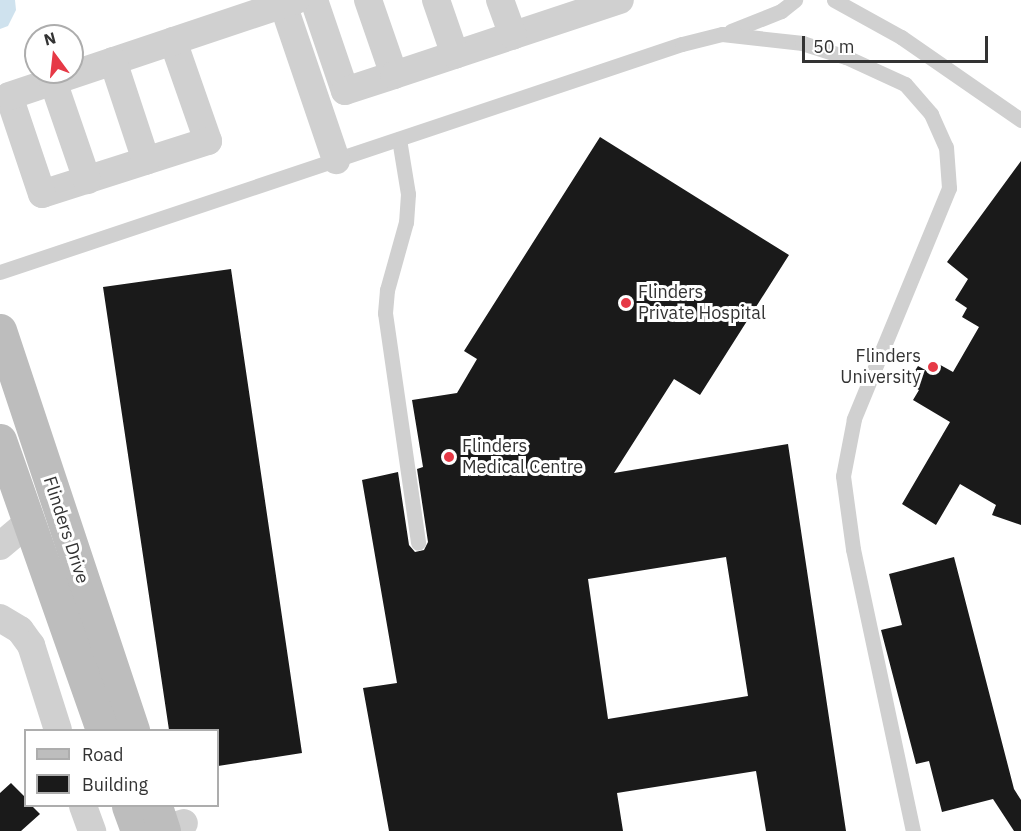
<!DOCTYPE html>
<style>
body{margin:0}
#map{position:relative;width:1021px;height:831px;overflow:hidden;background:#fff;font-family:"IBM Plex Sans",sans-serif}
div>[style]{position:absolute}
.water>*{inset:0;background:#cfe2ee}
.building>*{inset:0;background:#1a1a1a}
.lane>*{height:15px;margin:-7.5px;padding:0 7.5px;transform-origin:7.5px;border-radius:7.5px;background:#d0d0d0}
.street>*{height:28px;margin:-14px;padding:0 14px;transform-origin:14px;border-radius:14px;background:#d0d0d0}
.secondary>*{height:33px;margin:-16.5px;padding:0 16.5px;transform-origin:16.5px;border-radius:16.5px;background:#bdbdbd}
.dots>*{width:16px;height:16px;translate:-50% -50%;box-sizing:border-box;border:3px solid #fff;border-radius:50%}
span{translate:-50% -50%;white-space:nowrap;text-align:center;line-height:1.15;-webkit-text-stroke:6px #fff;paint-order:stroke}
.poi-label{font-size:18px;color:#333}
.left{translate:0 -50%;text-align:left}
.right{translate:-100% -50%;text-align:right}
.street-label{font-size:18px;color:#333}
.legend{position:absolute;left:24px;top:729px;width:195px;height:78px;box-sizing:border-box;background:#fff;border:2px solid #adadad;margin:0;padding:8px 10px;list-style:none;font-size:18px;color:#333}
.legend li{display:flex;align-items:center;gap:12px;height:30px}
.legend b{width:30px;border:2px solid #adadad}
.north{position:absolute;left:24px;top:24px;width:60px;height:60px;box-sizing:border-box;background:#fff;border:2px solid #adadad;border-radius:50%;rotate:345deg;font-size:16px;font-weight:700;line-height:24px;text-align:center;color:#333}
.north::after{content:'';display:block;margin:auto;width:21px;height:27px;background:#e63946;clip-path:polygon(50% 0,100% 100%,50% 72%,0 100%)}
.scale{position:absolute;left:802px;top:36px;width:186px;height:27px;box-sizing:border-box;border:3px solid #333;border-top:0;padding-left:8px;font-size:18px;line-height:21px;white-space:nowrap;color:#333;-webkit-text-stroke:4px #fff;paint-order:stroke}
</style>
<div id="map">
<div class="water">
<div style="clip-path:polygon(0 0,15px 0,16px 10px,8px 26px,0 29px)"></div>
</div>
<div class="building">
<div style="clip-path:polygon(evenodd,600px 137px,789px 255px,700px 395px,674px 379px,614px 473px,788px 444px,846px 831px,766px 831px,756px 771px,617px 793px,623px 831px,389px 831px,363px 688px,397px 683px,362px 480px,398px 472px,409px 545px,415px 552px,424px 550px,428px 542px,417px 469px,423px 467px,412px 400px,457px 393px,477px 359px,464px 351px,600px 137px,726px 557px,748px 696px,608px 719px,588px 579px,726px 557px)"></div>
<div style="clip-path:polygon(1021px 161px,1021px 525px,992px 515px,996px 505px,960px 484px,936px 525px,902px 504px,950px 422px,913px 400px,919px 390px,907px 383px,918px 366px,929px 372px,935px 362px,953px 372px,979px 327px,962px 317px,967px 308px,955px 300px,968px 279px,947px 262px)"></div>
<div style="clip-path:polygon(231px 269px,302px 753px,218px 766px,218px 730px,169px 730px,103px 287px)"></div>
<div style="clip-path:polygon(954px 557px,1014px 789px,1021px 800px,1021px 831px,1014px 831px,993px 799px,942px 812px,929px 761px,916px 764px,881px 630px,902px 625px,889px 574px)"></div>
<div style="clip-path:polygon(11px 783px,26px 798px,26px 806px,32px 806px,40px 814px,21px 831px,0 831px,0 793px)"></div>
</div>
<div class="lane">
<div style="left:834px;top:0;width:77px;rotate:28.9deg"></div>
<div style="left:901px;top:37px;width:146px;rotate:34.7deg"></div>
<div style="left:731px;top:31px;width:54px;rotate:-21.8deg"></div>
<div style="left:781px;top:11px;width:18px;rotate:-38deg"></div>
<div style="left:399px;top:139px;width:56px;rotate:80.7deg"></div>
<div style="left:408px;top:194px;width:28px;rotate:94deg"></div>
<div style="left:406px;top:222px;width:71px;rotate:105.6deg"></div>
<div style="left:387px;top:290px;width:23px;rotate:95deg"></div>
<div style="left:385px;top:313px;width:232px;rotate:81.8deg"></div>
<div style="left:0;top:272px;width:719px;rotate:-18.49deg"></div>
<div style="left:682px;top:44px;width:41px;rotate:-14deg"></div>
<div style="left:722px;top:34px;width:81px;rotate:6.4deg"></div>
<div style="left:802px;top:43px;width:46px;rotate:17.7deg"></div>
<div style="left:846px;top:57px;width:65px;rotate:24.6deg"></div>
<div style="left:905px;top:84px;width:40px;rotate:49deg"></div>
<div style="left:931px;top:114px;width:36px;rotate:66deg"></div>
<div style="left:946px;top:147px;width:41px;rotate:85.8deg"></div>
<div style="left:949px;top:188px;width:250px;rotate:112.4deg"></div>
<div style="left:854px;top:419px;width:58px;rotate:100.9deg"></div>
<div style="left:843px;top:476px;width:74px;rotate:82.2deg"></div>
<div style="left:853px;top:549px;width:288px;rotate:78deg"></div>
</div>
<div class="street">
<div style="left:314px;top:0;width:96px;rotate:71.2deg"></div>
<div style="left:345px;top:91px;width:52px;rotate:-18.1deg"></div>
<div style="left:368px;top:0;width:79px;rotate:70.9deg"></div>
<div style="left:394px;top:75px;width:238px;rotate:-18.4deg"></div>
<div style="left:436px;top:0;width:58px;rotate:70.9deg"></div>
<div style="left:500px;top:0;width:38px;rotate:70deg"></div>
<div style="left:283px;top:4px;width:165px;rotate:71.2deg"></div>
<div style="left:173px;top:41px;width:106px;rotate:70.7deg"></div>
<div style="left:208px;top:141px;width:174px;rotate:162.3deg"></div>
<div style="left:42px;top:194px;width:103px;rotate:-108.6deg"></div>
<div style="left:9px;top:96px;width:303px;rotate:-18.5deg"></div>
<div style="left:113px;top:61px;width:105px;rotate:71.7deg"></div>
<div style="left:53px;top:81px;width:105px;rotate:71deg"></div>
<div style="left:0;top:546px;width:35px;rotate:-40deg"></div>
<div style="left:0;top:618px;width:23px;rotate:31deg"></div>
<div style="left:20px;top:630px;width:19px;rotate:54deg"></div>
<div style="left:31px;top:645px;width:89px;rotate:72.4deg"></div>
<div style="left:83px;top:806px;width:27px;rotate:70deg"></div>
<div style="left:158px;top:831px;width:27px;rotate:-17deg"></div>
</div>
<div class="secondary">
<div style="left:0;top:330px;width:422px;rotate:71.6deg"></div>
<div style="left:0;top:440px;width:307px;rotate:70.6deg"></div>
<div style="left:128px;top:806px;width:27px;rotate:70deg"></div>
<div style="left:156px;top:806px;width:26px;rotate:72deg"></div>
</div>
<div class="dots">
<div style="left:626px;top:303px;background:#e63946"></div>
<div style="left:933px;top:367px;background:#e63946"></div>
<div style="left:449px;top:457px;background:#e63946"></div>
</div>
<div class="poi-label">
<span class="left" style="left:638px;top:303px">Flinders<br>Private Hospital</span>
<span class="right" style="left:921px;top:367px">Flinders<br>University</span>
<span class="left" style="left:462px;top:457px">Flinders<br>Medical Centre</span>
</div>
<div class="street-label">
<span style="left:66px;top:530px;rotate:72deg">Flinders Drive</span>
</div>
<ul class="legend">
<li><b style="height:8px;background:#bdbdbd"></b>Road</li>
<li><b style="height:16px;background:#1a1a1a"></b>Building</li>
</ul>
<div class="north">N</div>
<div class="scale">50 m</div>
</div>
